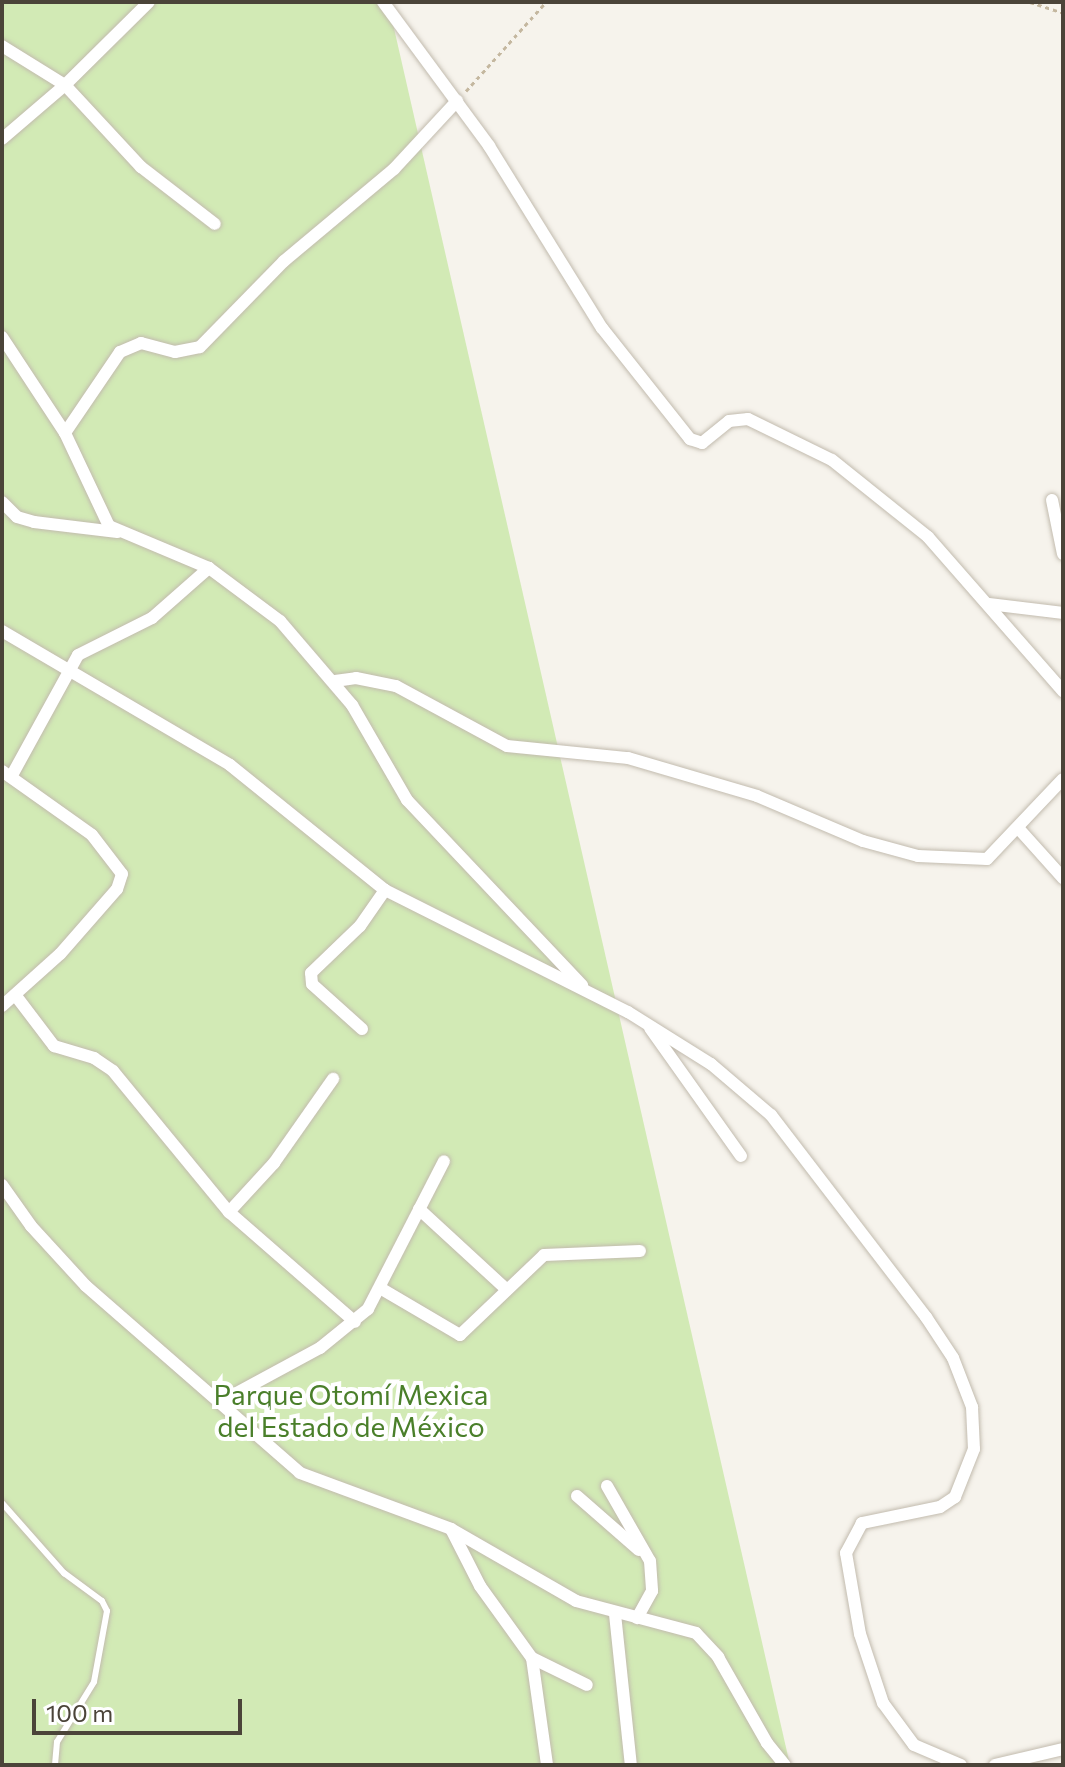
<!DOCTYPE html>
<meta charset="utf-8">
<style>
body{margin:0}
#map{position:relative;width:1065px;height:1767px;overflow:hidden;background:#f6f3ec;font-family:Commissioner,sans-serif}
div>[style]{position:absolute}
.green>*{inset:0;background:#d2eab5}
.path>*{height:3px;margin-top:-1.5px;transform-origin:0;background:repeating-linear-gradient(90deg,#c4b79f 0 4px,transparent 0 8px)}
.roads{filter:drop-shadow(0 0 2px #c2bbae) drop-shadow(0 0 2px #c2bbae)}
.lane>*{height:6px;margin:-3px;padding:0 3px;transform-origin:3px;border-radius:3px;background:#fff}
.street>*{height:12px;margin:-6px;padding:0 6px;transform-origin:6px;border-radius:6px;background:#fff}
span{translate:-50% -50%;white-space:nowrap;text-align:center;line-height:1.15;-webkit-text-stroke:8px #fff;paint-order:stroke}
.park-label{font-size:28px;color:#4a7f2a}
.frame{position:absolute;inset:0;border:4px solid #4b4439;pointer-events:none}
.scale{position:absolute;left:32px;top:1699px;width:210px;height:36px;box-sizing:border-box;border:4px solid #4b4439;border-top:0;padding-left:10px;font-size:24px;line-height:28px;white-space:nowrap;color:#4b4439;-webkit-text-stroke:6px #fff;paint-order:stroke}
</style>
<div id="map">
<div class="green">
<div style="clip-path:polygon(2px 2px,388px 2px,790px 1765px,2px 1765px)"></div>
</div>
<div class="path">
<div style="left:1030px;top:2px;width:35px;rotate:18deg"></div>
<div style="left:466px;top:91px;width:120px;rotate:-48deg"></div>
</div>
<div class="roads">
<div class="lane">
<div style="left:2px;top:1503px;width:94px;rotate:48.5deg"></div>
<div style="left:64px;top:1573px;width:47px;rotate:36.4deg"></div>
<div style="left:102px;top:1601px;width:11px;rotate:63deg"></div>
<div style="left:107px;top:1611px;width:72px;rotate:100.4deg"></div>
<div style="left:94px;top:1682px;width:70px;rotate:121.7deg"></div>
<div style="left:57px;top:1742px;width:23px;rotate:95deg"></div>
</div>
<div class="street">
<div style="left:383px;top:2px;width:179px;rotate:53.6deg"></div>
<div style="left:489px;top:146px;width:214px;rotate:58.2deg"></div>
<div style="left:602px;top:328px;width:142px;rotate:51.6deg"></div>
<div style="left:690px;top:439px;width:13px;rotate:18deg"></div>
<div style="left:702px;top:443px;width:35px;rotate:-39deg"></div>
<div style="left:729px;top:421px;width:19px;rotate:-6deg"></div>
<div style="left:748px;top:419px;width:93px;rotate:26deg"></div>
<div style="left:832px;top:460px;width:123px;rotate:38.7deg"></div>
<div style="left:928px;top:537px;width:205px;rotate:48.8deg"></div>
<div style="left:2px;top:46px;width:74px;rotate:31.8deg"></div>
<div style="left:65px;top:85px;width:112px;rotate:47.2deg"></div>
<div style="left:141px;top:167px;width:93px;rotate:37.6deg"></div>
<div style="left:2px;top:139px;width:83px;rotate:-40.6deg"></div>
<div style="left:65px;top:85px;width:118px;rotate:-44.7deg"></div>
<div style="left:2px;top:337px;width:115px;rotate:56.7deg"></div>
<div style="left:65px;top:433px;width:103px;rotate:64.7deg"></div>
<div style="left:109px;top:526px;width:108px;rotate:22.8deg"></div>
<div style="left:209px;top:568px;width:89px;rotate:36.7deg"></div>
<div style="left:280px;top:621px;width:111px;rotate:49.4deg"></div>
<div style="left:352px;top:705px;width:110px;rotate:59.9deg"></div>
<div style="left:407px;top:800px;width:255px;rotate:46.6deg"></div>
<div style="left:65px;top:433px;width:98px;rotate:-55.8deg"></div>
<div style="left:120px;top:352px;width:23px;rotate:-23deg"></div>
<div style="left:141px;top:343px;width:35px;rotate:15deg"></div>
<div style="left:175px;top:352px;width:25px;rotate:-11deg"></div>
<div style="left:200px;top:347px;width:120px;rotate:-45.7deg"></div>
<div style="left:284px;top:261px;width:143px;rotate:-39.9deg"></div>
<div style="left:394px;top:169px;width:93px;rotate:-47.2deg"></div>
<div style="left:1052px;top:500px;width:55px;rotate:78.5deg"></div>
<div style="left:2px;top:502px;width:21px;rotate:45deg"></div>
<div style="left:17px;top:517px;width:18px;rotate:16deg"></div>
<div style="left:34px;top:522px;width:84px;rotate:6.9deg"></div>
<div style="left:989px;top:604px;width:75px;rotate:6.9deg"></div>
<div style="left:2px;top:631px;width:264px;rotate:30.4deg"></div>
<div style="left:230px;top:765px;width:199px;rotate:38.9deg"></div>
<div style="left:385px;top:890px;width:272px;rotate:26.7deg"></div>
<div style="left:628px;top:1012px;width:98px;rotate:32.1deg"></div>
<div style="left:711px;top:1064px;width:79px;rotate:40.4deg"></div>
<div style="left:771px;top:1115px;width:255px;rotate:52.5deg"></div>
<div style="left:926px;top:1317px;width:49px;rotate:56.6deg"></div>
<div style="left:953px;top:1358px;width:53px;rotate:68.8deg"></div>
<div style="left:972px;top:1407px;width:42px;rotate:87.3deg"></div>
<div style="left:974px;top:1449px;width:52px;rotate:111.6deg"></div>
<div style="left:955px;top:1497px;width:18px;rotate:146deg"></div>
<div style="left:940px;top:1507px;width:80px;rotate:168.4deg"></div>
<div style="left:862px;top:1523px;width:34px;rotate:118deg"></div>
<div style="left:846px;top:1553px;width:82px;rotate:80.2deg"></div>
<div style="left:860px;top:1634px;width:73px;rotate:71.6deg"></div>
<div style="left:883px;top:1703px;width:52px;rotate:53.6deg"></div>
<div style="left:914px;top:1745px;width:51px;rotate:23.1deg"></div>
<div style="left:335px;top:681px;width:21px;rotate:-8deg"></div>
<div style="left:356px;top:678px;width:41px;rotate:11.3deg"></div>
<div style="left:396px;top:686px;width:126px;rotate:28.4deg"></div>
<div style="left:507px;top:746px;width:122px;rotate:5.7deg"></div>
<div style="left:628px;top:758px;width:134px;rotate:16.4deg"></div>
<div style="left:757px;top:796px;width:115px;rotate:23deg"></div>
<div style="left:863px;top:841px;width:57px;rotate:15.3deg"></div>
<div style="left:918px;top:856px;width:69px;rotate:2.5deg"></div>
<div style="left:987px;top:859px;width:110px;rotate:-46.5deg"></div>
<div style="left:2px;top:771px;width:110px;rotate:35.4deg"></div>
<div style="left:92px;top:835px;width:49px;rotate:52.4deg"></div>
<div style="left:122px;top:874px;width:16px;rotate:108deg"></div>
<div style="left:117px;top:889px;width:86px;rotate:131.2deg"></div>
<div style="left:60px;top:954px;width:78px;rotate:138.1deg"></div>
<div style="left:11px;top:777px;width:139px;rotate:-61.2deg"></div>
<div style="left:78px;top:655px;width:83px;rotate:-26.6deg"></div>
<div style="left:152px;top:618px;width:76px;rotate:-41.3deg"></div>
<div style="left:1019px;top:829px;width:66px;rotate:48.1deg"></div>
<div style="left:16px;top:996px;width:63px;rotate:52.8deg"></div>
<div style="left:54px;top:1046px;width:42px;rotate:16.7deg"></div>
<div style="left:94px;top:1058px;width:23px;rotate:34deg"></div>
<div style="left:113px;top:1071px;width:183px;rotate:50.6deg"></div>
<div style="left:229px;top:1212px;width:167px;rotate:41.1deg"></div>
<div style="left:650px;top:1028px;width:157px;rotate:54.6deg"></div>
<div style="left:362px;top:1029px;width:67px;rotate:-138deg"></div>
<div style="left:312px;top:984px;width:11px;rotate:-95deg"></div>
<div style="left:311px;top:973px;width:68px;rotate:-43.8deg"></div>
<div style="left:360px;top:926px;width:44px;rotate:-55.2deg"></div>
<div style="left:2px;top:1185px;width:50px;rotate:54.7deg"></div>
<div style="left:31px;top:1226px;width:81px;rotate:47.5deg"></div>
<div style="left:86px;top:1286px;width:284px;rotate:41.1deg"></div>
<div style="left:300px;top:1473px;width:161px;rotate:20.3deg"></div>
<div style="left:451px;top:1529px;width:144px;rotate:29.9deg"></div>
<div style="left:576px;top:1601px;width:124px;rotate:14.9deg"></div>
<div style="left:696px;top:1633px;width:33px;rotate:47deg"></div>
<div style="left:718px;top:1657px;width:99px;rotate:60.3deg"></div>
<div style="left:767px;top:1743px;width:28px;rotate:51deg"></div>
<div style="left:419px;top:1209px;width:118px;rotate:42.6deg"></div>
<div style="left:229px;top:1212px;width:67px;rotate:-47.4deg"></div>
<div style="left:274px;top:1163px;width:103px;rotate:-54.9deg"></div>
<div style="left:380px;top:1288px;width:93px;rotate:30.4deg"></div>
<div style="left:460px;top:1335px;width:116px;rotate:-43.6deg"></div>
<div style="left:544px;top:1255px;width:96px;rotate:-2.4deg"></div>
<div style="left:220px;top:1402px;width:114px;rotate:-28.4deg"></div>
<div style="left:320px;top:1348px;width:62px;rotate:-39.1deg"></div>
<div style="left:368px;top:1309px;width:166px;rotate:-62.8deg"></div>
<div style="left:607px;top:1486px;width:86px;rotate:60.2deg"></div>
<div style="left:650px;top:1561px;width:30px;rotate:86deg"></div>
<div style="left:652px;top:1591px;width:31px;rotate:119deg"></div>
<div style="left:577px;top:1496px;width:82px;rotate:41.1deg"></div>
<div style="left:451px;top:1529px;width:64px;rotate:63deg"></div>
<div style="left:480px;top:1586px;width:89px;rotate:54.2deg"></div>
<div style="left:532px;top:1658px;width:108px;rotate:82deg"></div>
<div style="left:615px;top:1614px;width:152px;rotate:84deg"></div>
<div style="left:532px;top:1658px;width:61px;rotate:26.1deg"></div>
<div style="left:995px;top:1765px;width:70px;rotate:-13.2deg"></div>
</div>
</div>
<div class="park-label">
<span style="left:351px;top:1410px">Parque Otomí Mexica<br>del Estado de México</span>
</div>
<div class="frame"></div>
<div class="scale">100 m</div>
</div>
